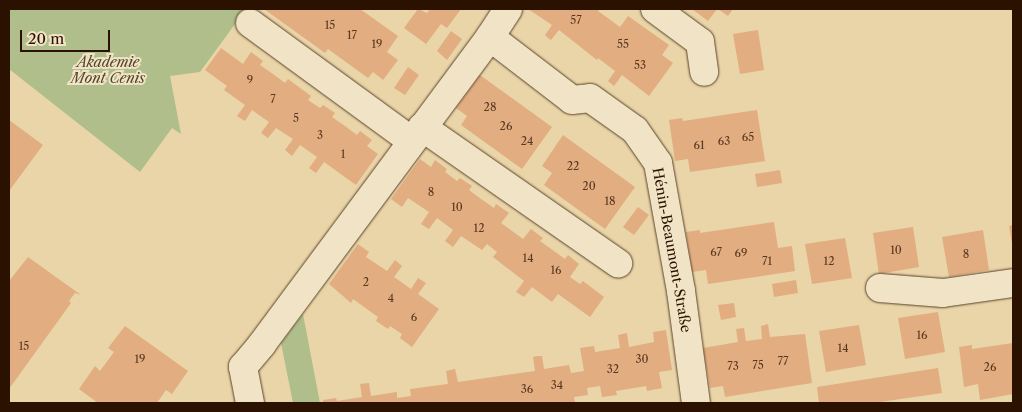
<!DOCTYPE html>
<meta charset="utf-8">
<style>
body{margin:0}
#map{position:relative;width:1022px;height:412px;overflow:hidden;background:#e9d5a7;font-family:"Libre Caslon Text",serif}
div>[style]{position:absolute}
.green>*{inset:0;background:#b0be8c}
.building>*{inset:0;background:#e2ad81}
.roads{filter:drop-shadow(0 0 1px #5a422a) drop-shadow(0 0 1px #5a422a)}
.minor>*{height:28px;margin:-14px;padding:0 14px;transform-origin:14px;border-radius:14px;background:#f1e4c6}
span{translate:-50% -50%;white-space:nowrap;text-align:center;line-height:1.15;-webkit-text-stroke:4px #f1e4c6;paint-order:stroke}
.number-label{font-size:11px;color:#593820}
.number-label span{-webkit-text-stroke-width:0}
.park-label{font-size:14px;color:#53452a;font-style:italic}
.street-label{font-size:14px;color:#2b1100}
.frame{position:absolute;inset:0;border:10px solid #2b1100;pointer-events:none}
.scale{position:absolute;left:20px;top:30px;width:90px;height:22px;box-sizing:border-box;border:2px solid #2b1100;border-top:0;padding-left:6px;font-size:15px;line-height:18px;white-space:nowrap;color:#2b1100;-webkit-text-stroke:4px #f1e4c6;paint-order:stroke}
</style>
<div id="map">
<div class="green">
<div style="clip-path:polygon(9px 9px,246px 9px,200px 72px,170px 76px,181px 134px,172px 128px,140px 172px,9px 69px)"></div>
<div style="clip-path:polygon(303px 314px,320px 403px,293px 403px,281px 343px)"></div>
</div>
<div class="building">
<div style="clip-path:polygon(264px 9px,360px 9px,398px 36px,387px 52px,398px 60px,383px 80px,373px 72px,368px 78px,328px 49px,325px 53px)"></div>
<div style="clip-path:polygon(418px 9px,427px 13px,430px 9px,461px 9px,447px 28px,441px 24px,426px 44px,404px 28px)"></div>
<div style="clip-path:polygon(528px 9px,600px 9px,598px 11px,620px 27px,628px 16px,669px 45px,662px 55px,673px 63px,649px 96px,622px 75px,614px 86px,608px 81px,615px 71px,598px 58px,597px 60px,559px 30px,551px 40px,548px 38px,545px 35px,552px 25px)"></div>
<div style="clip-path:polygon(692px 9px,717px 9px,708px 21px)"></div>
<div style="clip-path:polygon(718px 9px,733px 9px,728px 16px)"></div>
<div style="clip-path:polygon(758px 30px,764px 70px,740px 74px,733px 34px)"></div>
<div style="clip-path:polygon(451px 31px,462px 39px,447px 60px,437px 51px)"></div>
<div style="clip-path:polygon(221px 48px,243px 64px,251px 52px,263px 61px,260px 65px,273px 74px,285px 83px,288px 79px,311px 96px,308px 100px,320px 108px,323px 105px,335px 113px,332px 117px,345px 126px,357px 135px,360px 131px,372px 140px,367px 146px,378px 154px,356px 185px,324px 162px,316px 173px,313px 171px,309px 168px,317px 157px,300px 145px,292px 156px,285px 150px,293px 139px,276px 128px,268px 138px,261px 133px,269px 122px,252px 110px,245px 121px,237px 116px,245px 105px,224px 90px,227px 86px,205px 70px)"></div>
<div style="clip-path:polygon(408px 67px,419px 75px,405px 95px,394px 88px)"></div>
<div style="clip-path:polygon(480px 75px,552px 127px,522px 169px,461px 125px,467px 116px,456px 108px)"></div>
<div style="clip-path:polygon(757px 110px,765px 161px,690px 172px,688px 159px,675px 161px,669px 120px,682px 118px,683px 121px)"></div>
<div style="clip-path:polygon(9px 120px,43px 145px,9px 191px)"></div>
<div style="clip-path:polygon(563px 135px,635px 187px,605px 229px,544px 185px,552px 173px,542px 166px)"></div>
<div style="clip-path:polygon(420px 159px,431px 167px,435px 160px,447px 169px,445px 172px,457px 181px,460px 178px,472px 186px,469px 190px,481px 199px,494px 208px,496px 204px,509px 213px,501px 223px,523px 239px,531px 229px,543px 238px,540px 241px,565px 259px,568px 255px,579px 264px,570px 277px,580px 284px,583px 281px,604px 297px,590px 317px,558px 294px,552px 302px,532px 287px,524px 297px,516px 292px,524px 281px,493px 257px,497px 252px,487px 244px,482px 250px,461px 236px,453px 247px,445px 241px,453px 230px,437px 218px,429px 229px,421px 224px,429px 212px,408px 198px,402px 207px,391px 199px)"></div>
<div style="clip-path:polygon(780px 170px,782px 183px,757px 187px,755px 174px)"></div>
<div style="clip-path:polygon(638px 207px,649px 215px,634px 235px,623px 227px)"></div>
<div style="clip-path:polygon(774px 222px,778px 248px,792px 246px,795px 271px,708px 284px,706px 270px,692px 272px,686px 232px,700px 230px,700px 233px)"></div>
<div style="clip-path:polygon(1013px 225px,1013px 243px,1012px 243px,1009px 226px)"></div>
<div style="clip-path:polygon(913px 227px,919px 267px,879px 274px,873px 233px)"></div>
<div style="clip-path:polygon(983px 230px,989px 270px,949px 277px,942px 237px)"></div>
<div style="clip-path:polygon(845px 238px,852px 278px,812px 284px,805px 244px)"></div>
<div style="clip-path:polygon(358px 244px,369px 252px,366px 257px,387px 271px,395px 260px,402px 266px,394px 277px,411px 289px,418px 278px,426px 283px,418px 294px,439px 309px,412px 347px,400px 338px,402px 334px,390px 326px,388px 329px,376px 321px,378px 317px,353px 299px,351px 303px,329px 284px)"></div>
<div style="clip-path:polygon(28px 257px,81px 295px,75px 293px,69px 301px,71px 303px,9px 389px,9px 281px)"></div>
<div style="clip-path:polygon(796px 280px,798px 293px,774px 297px,772px 284px)"></div>
<div style="clip-path:polygon(734px 303px,736px 317px,721px 320px,718px 305px)"></div>
<div style="clip-path:polygon(938px 312px,945px 352px,905px 359px,898px 318px)"></div>
<div style="clip-path:polygon(768px 324px,770px 337px,805px 334px,812px 383px,725px 397px,723px 386px,710px 388px,703px 348px,738px 342px,736px 329px,744px 328px,746px 341px,762px 339px,761px 326px)"></div>
<div style="clip-path:polygon(859px 325px,866px 365px,826px 372px,819px 331px)"></div>
<div style="clip-path:polygon(125px 326px,188px 371px,172px 394px,166px 390px,157px 403px,98px 403px,79px 389px,95px 366px,100px 371px,114px 352px,108px 348px)"></div>
<div style="clip-path:polygon(666px 330px,672px 370px,659px 372px,662px 388px,647px 391px,646px 386px,616px 391px,617px 395px,602px 397px,600px 386px,587px 388px,588px 395px,574px 397px,575px 403px,323px 403px,323px 400px,336px 398px,337px 401px,362px 397px,360px 384px,369px 383px,371px 396px,397px 392px,397px 398px,411px 396px,410px 389px,448px 384px,446px 371px,455px 369px,458px 382px,535px 371px,533px 357px,537px 356px,542px 356px,544px 369px,569px 365px,571px 373px,584px 371px,580px 348px,594px 346px,595px 352px,620px 348px,618px 335px,627px 333px,629px 347px,654px 342px,653px 332px)"></div>
<div style="clip-path:polygon(1013px 343px,1013px 394px,980px 400px,978px 384px,964px 387px,959px 347px,972px 345px,972px 349px)"></div>
<div style="clip-path:polygon(938px 368px,942px 393px,873px 403px,819px 403px,817px 387px)"></div>
</div>
<div class="roads">
<div class="minor">
<div style="left:655px;top:9px;width:56px;rotate:36.3deg"></div>
<div style="left:700px;top:42px;width:30px;rotate:82deg"></div>
<div style="left:250px;top:23px;width:200px;rotate:36.1deg"></div>
<div style="left:490px;top:37px;width:103px;rotate:37.5deg"></div>
<div style="left:572px;top:100px;width:18px;rotate:-6deg"></div>
<div style="left:590px;top:98px;width:55px;rotate:35.4deg"></div>
<div style="left:635px;top:130px;width:40px;rotate:55.1deg"></div>
<div style="left:658px;top:163px;width:130px;rotate:79.8deg"></div>
<div style="left:681px;top:291px;width:113px;rotate:82.4deg"></div>
<div style="left:422px;top:127px;width:239px;rotate:34.8deg"></div>
<div style="left:880px;top:288px;width:63px;rotate:4.5deg"></div>
<div style="left:943px;top:293px;width:71px;rotate:-8.1deg"></div>
<div style="left:250px;top:403px;width:37px;rotate:-101deg"></div>
<div style="left:243px;top:367px;width:30px;rotate:-50deg"></div>
<div style="left:262px;top:344px;width:382px;rotate:-53.4deg"></div>
<div style="left:490px;top:37px;width:33px;rotate:-57deg"></div>
</div>
</div>
<div class="number-label">
<span style="left:576px;top:20px">57</span>
<span style="left:330px;top:25px">15</span>
<span style="left:352px;top:35px">17</span>
<span style="left:377px;top:44px">19</span>
<span style="left:623px;top:44px">55</span>
<span style="left:640px;top:65px">53</span>
<span style="left:250px;top:80px">9</span>
<span style="left:273px;top:99px">7</span>
<span style="left:490px;top:107px">28</span>
<span style="left:296px;top:118px">5</span>
<span style="left:506px;top:126px">26</span>
<span style="left:320px;top:135px">3</span>
<span style="left:748px;top:137px">65</span>
<span style="left:527px;top:141px">24</span>
<span style="left:724px;top:141px">63</span>
<span style="left:699px;top:145px">61</span>
<span style="left:343px;top:154px">1</span>
<span style="left:573px;top:166px">22</span>
<span style="left:589px;top:186px">20</span>
<span style="left:431px;top:192px">8</span>
<span style="left:610px;top:201px">18</span>
<span style="left:457px;top:207px">10</span>
<span style="left:479px;top:228px">12</span>
<span style="left:896px;top:250px">10</span>
<span style="left:716px;top:252px">67</span>
<span style="left:741px;top:253px">69</span>
<span style="left:966px;top:254px">8</span>
<span style="left:528px;top:258px">14</span>
<span style="left:767px;top:261px">71</span>
<span style="left:829px;top:261px">12</span>
<span style="left:556px;top:270px">16</span>
<span style="left:366px;top:282px">2</span>
<span style="left:391px;top:298px">4</span>
<span style="left:414px;top:317px">6</span>
<span style="left:922px;top:335px">16</span>
<span style="left:24px;top:346px">15</span>
<span style="left:843px;top:348px">14</span>
<span style="left:140px;top:359px">19</span>
<span style="left:642px;top:359px">30</span>
<span style="left:783px;top:361px">77</span>
<span style="left:758px;top:365px">75</span>
<span style="left:733px;top:366px">73</span>
<span style="left:990px;top:367px">26</span>
<span style="left:613px;top:369px">32</span>
<span style="left:557px;top:385px">34</span>
<span style="left:527px;top:389px">36</span>
</div>
<div class="park-label">
<span style="left:108px;top:70px">Akademie<br>Mont Cenis</span>
</div>
<div class="street-label">
<span style="left:672px;top:250px;rotate:80deg">Hénin-Beaumont-Straße</span>
</div>
<div class="frame"></div>
<div class="scale">20 m</div>
</div>
